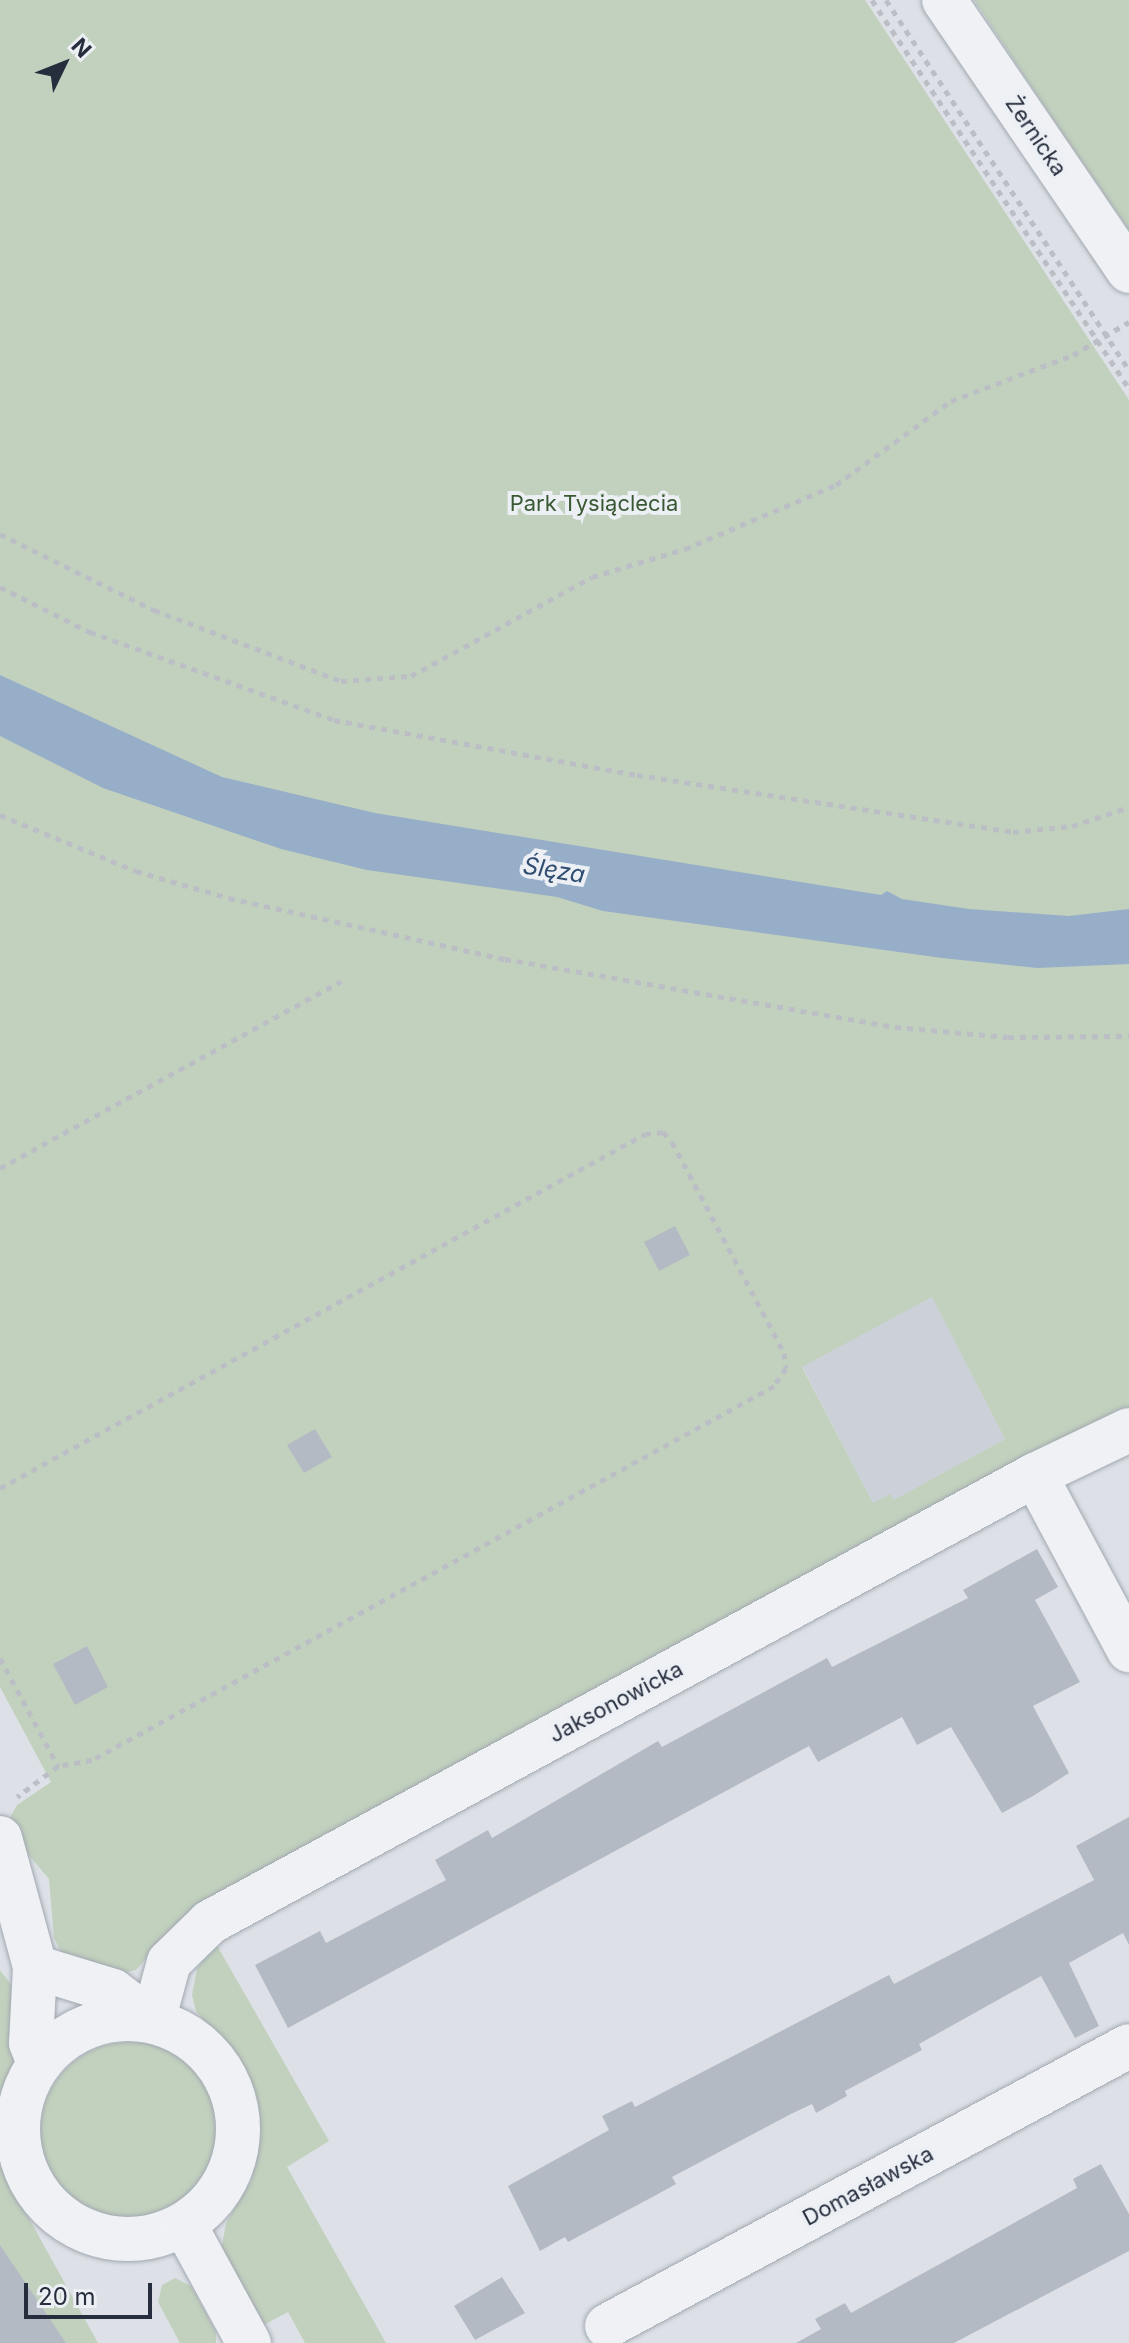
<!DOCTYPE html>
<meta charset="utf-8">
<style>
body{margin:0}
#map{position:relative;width:1129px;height:2343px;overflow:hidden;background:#dde1e7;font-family:Inter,sans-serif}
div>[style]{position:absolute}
.built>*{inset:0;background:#cbd0d9}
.green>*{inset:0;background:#c2d1be}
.round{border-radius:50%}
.water>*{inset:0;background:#97aec8}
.building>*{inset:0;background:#b4bac4}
.path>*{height:5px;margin-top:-2.5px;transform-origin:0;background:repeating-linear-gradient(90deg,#bbbec5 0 6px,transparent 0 12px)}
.roads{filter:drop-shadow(0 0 2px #a2a8b1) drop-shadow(0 0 2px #a2a8b1)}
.minor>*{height:44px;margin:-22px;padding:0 22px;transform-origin:22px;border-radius:22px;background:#eff1f5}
.minor>.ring{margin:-22px;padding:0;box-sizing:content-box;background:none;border:44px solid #eff1f5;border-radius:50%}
span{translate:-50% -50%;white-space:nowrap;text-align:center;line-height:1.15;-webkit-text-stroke:8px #ecf0f5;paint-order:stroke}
.street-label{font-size:22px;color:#262e3e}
.park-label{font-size:22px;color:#3a5933}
.water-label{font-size:24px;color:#304d72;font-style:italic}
.north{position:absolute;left:24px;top:24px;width:80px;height:80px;-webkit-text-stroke:6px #ecf0f5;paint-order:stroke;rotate:47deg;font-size:22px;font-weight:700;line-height:32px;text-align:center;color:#262e3e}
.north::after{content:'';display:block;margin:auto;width:28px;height:36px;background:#262e3e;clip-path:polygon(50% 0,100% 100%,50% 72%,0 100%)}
.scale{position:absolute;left:24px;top:2283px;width:128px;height:36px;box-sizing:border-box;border:4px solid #262e3e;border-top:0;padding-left:10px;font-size:24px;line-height:28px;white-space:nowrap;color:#262e3e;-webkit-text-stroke:6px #ecf0f5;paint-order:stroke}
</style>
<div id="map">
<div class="built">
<div style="clip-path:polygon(932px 1296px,1005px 1439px,894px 1501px,873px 1503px,802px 1366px)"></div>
</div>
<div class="green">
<div style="clip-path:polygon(evenodd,0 0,865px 0,1129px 400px,1129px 1411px,183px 1917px,136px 1970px,112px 1976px,62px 1954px,54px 1938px,49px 1879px,15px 1839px,11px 1816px,17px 1805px,51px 1782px,0 1687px,0 0,932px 1297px,1005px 1439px,894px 1500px,890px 1494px,873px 1503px,802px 1367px,932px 1297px)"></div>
<div style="clip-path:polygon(974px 0,1129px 0,1129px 230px,1053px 119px)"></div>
<div style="clip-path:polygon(215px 1942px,329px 2141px,287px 2167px,386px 2343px,305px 2343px,288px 2312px,260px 2327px,221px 2251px,226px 2223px,251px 2181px,261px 2132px,246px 2070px,196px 2011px,192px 1995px,197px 1969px)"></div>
<div style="clip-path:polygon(0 1970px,19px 1995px,16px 2064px,0 2112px)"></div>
<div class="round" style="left:40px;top:2042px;width:180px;height:180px"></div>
<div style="clip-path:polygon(0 2148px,21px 2204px,98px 2343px,0 2343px)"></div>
<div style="clip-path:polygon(175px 2278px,191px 2286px,216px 2332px,216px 2343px,180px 2343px,158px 2302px,162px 2285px)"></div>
</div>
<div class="water">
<div style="clip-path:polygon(0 675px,222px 777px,375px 813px,881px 895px,887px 891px,902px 899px,969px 909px,1069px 916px,1129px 909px,1129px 964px,1037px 968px,942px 958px,603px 911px,557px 897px,367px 870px,281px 849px,103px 788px,0 736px)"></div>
</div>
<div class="building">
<div style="clip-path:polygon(675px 1226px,690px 1255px,659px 1271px,644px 1242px)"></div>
<div style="clip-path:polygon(315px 1429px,332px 1457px,304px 1473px,287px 1445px)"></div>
<div style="clip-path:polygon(1037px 1549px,1058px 1587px,1035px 1600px,1080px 1682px,1033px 1706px,1069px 1773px,1033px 1796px,1002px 1813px,951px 1727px,917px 1745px,902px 1717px,818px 1762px,809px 1746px,288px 2028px,255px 1965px,320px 1931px,326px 1943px,446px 1880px,435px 1860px,488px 1830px,492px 1838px,658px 1741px,662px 1747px,827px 1658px,832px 1667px,968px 1598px,963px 1590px)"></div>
<div style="clip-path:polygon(87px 1646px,108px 1687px,75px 1705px,53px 1664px)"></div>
<div style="clip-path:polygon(1129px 1817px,1129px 1945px,1123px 1933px,1069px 1963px,1099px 2026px,1075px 2038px,1041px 1976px,919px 2044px,922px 2050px,845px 2091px,847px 2096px,816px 2113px,812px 2104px,791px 2114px,672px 2177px,676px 2184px,658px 2194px,568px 2242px,565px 2237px,540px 2251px,508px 2186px,609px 2130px,602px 2116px,632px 2101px,635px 2107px,889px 1975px,894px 1984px,1094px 1880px,1076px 1846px)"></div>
<div style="clip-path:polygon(1101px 2164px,1129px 2214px,1129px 2251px,954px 2343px,796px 2343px,821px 2329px,815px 2319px,845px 2303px,851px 2313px,1077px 2188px,1073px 2179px)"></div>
<div style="clip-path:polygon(0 2245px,66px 2343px,0 2343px)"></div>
<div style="clip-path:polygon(502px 2277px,525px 2313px,475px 2340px,454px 2306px)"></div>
</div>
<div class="path">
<div style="left:872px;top:0;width:465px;rotate:56.5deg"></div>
<div style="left:886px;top:0;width:443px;rotate:56.7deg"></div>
<div style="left:0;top:534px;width:172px;rotate:26.3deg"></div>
<div style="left:154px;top:610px;width:200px;rotate:20.8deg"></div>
<div style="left:341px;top:681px;width:70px;rotate:-4.1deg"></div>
<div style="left:411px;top:676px;width:206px;rotate:-28.7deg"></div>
<div style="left:592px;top:577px;width:97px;rotate:-16.8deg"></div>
<div style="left:685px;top:549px;width:164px;rotate:-23deg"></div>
<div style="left:836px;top:485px;width:142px;rotate:-36.1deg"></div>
<div style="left:951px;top:401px;width:130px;rotate:-20.7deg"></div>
<div style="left:1073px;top:355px;width:65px;rotate:-30.5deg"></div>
<div style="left:0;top:587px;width:101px;rotate:26.6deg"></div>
<div style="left:90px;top:632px;width:259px;rotate:19.8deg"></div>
<div style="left:334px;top:720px;width:308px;rotate:10.3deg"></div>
<div style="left:637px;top:775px;width:380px;rotate:8.6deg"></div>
<div style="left:1013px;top:832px;width:59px;rotate:-5.8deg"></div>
<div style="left:1072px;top:826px;width:60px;rotate:-18.4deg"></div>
<div style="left:0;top:815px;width:147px;rotate:22.4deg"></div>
<div style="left:136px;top:871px;width:97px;rotate:16.2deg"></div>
<div style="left:229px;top:898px;width:283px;rotate:12.5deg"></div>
<div style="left:505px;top:959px;width:396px;rotate:9.9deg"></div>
<div style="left:895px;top:1027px;width:113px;rotate:5.1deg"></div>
<div style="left:1008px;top:1037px;width:121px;rotate:-0.5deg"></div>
<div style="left:0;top:1168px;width:389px;rotate:-28.7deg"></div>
<div style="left:0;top:1488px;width:736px;rotate:-28.76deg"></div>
<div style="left:645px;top:1134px;width:18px;rotate:-6deg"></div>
<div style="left:663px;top:1132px;width:13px;rotate:48deg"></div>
<div style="left:672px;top:1142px;width:239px;rotate:62deg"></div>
<div style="left:784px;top:1353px;width:15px;rotate:82deg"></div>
<div style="left:786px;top:1368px;width:22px;rotate:124deg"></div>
<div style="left:774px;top:1386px;width:778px;rotate:151.26deg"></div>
<div style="left:92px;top:1760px;width:35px;rotate:170deg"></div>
<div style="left:0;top:1658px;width:123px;rotate:61.8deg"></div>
<div style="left:58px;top:1766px;width:51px;rotate:142.9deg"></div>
<div style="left:0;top:2111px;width:21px;rotate:35deg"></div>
</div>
<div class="roads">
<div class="minor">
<div style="left:944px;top:0;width:328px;rotate:55.7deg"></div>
<div style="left:1035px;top:1475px;width:199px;rotate:61.8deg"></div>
<div style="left:0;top:1838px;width:134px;rotate:74.8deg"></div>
<div style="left:35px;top:1967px;width:82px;rotate:17.1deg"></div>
<div style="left:113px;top:1991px;width:50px;rotate:36.9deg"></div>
<div style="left:153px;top:2021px;width:61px;rotate:-74.8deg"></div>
<div style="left:169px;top:1962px;width:57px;rotate:-44.3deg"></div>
<div style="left:210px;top:1922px;width:938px;rotate:-28.45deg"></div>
<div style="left:1035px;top:1475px;width:104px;rotate:-25.6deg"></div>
<div style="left:35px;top:1967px;width:76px;rotate:93deg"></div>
<div style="left:31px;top:2043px;width:22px;rotate:68deg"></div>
<div class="ring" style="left:18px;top:2019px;width:176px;height:176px"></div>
<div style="left:184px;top:2224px;width:136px;rotate:61.4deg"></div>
<div style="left:607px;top:2326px;width:592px;rotate:-28.21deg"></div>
</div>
</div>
<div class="street-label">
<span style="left:1036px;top:136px;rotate:56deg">Żernicka</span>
<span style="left:616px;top:1702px;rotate:-28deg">Jaksonowicka</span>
<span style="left:868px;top:2186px;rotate:-28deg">Domasławska</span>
</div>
<div class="park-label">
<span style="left:594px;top:504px">Park Tysiąclecia</span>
</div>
<div class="water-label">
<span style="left:554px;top:870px;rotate:9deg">Ślęza</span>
</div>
<div class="north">N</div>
<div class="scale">20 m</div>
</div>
